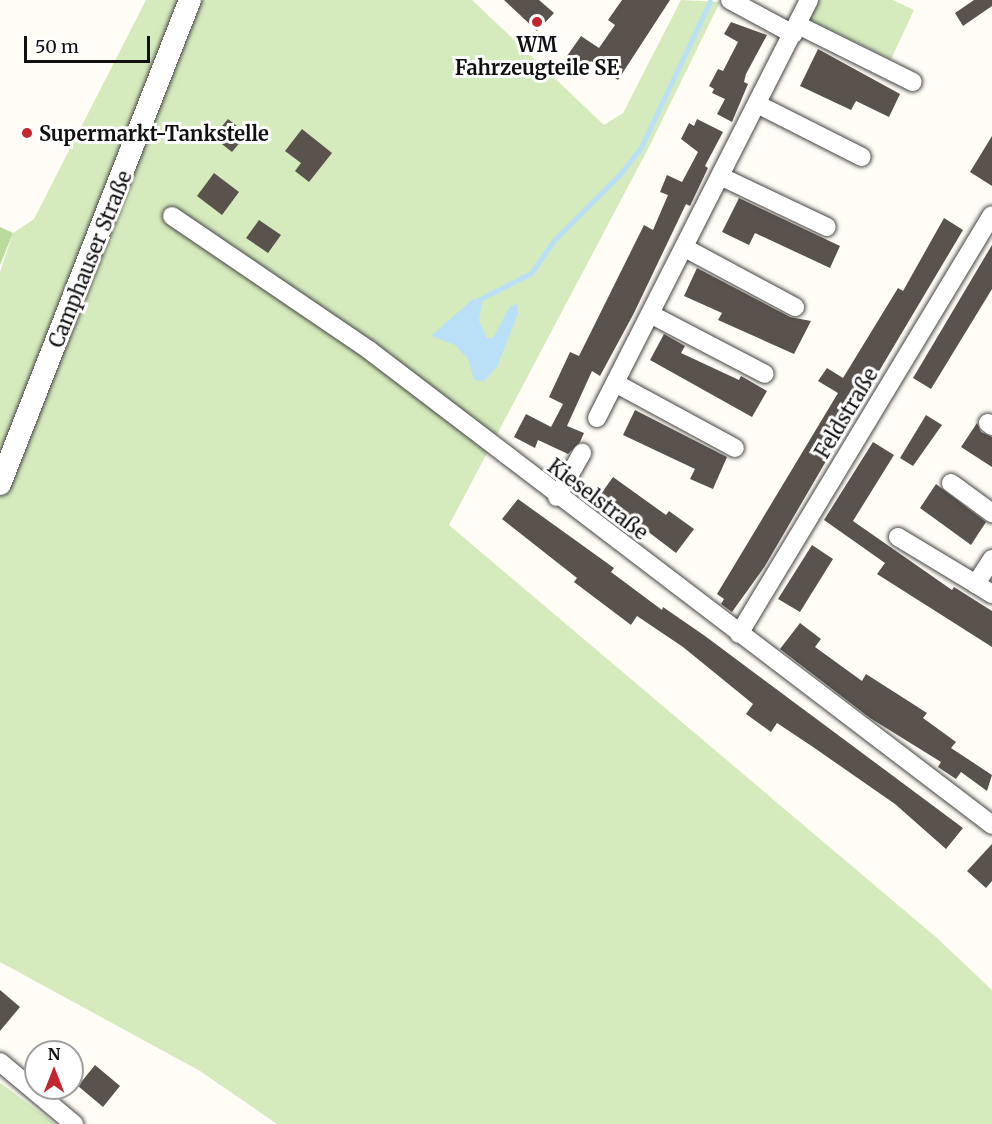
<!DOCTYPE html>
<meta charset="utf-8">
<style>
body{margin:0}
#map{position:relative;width:992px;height:1124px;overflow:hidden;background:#fffdf5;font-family:Merriweather,serif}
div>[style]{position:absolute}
.green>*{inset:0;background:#d5ebbd}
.forest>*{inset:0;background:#b9dc9c}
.water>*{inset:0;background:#b9e0f7}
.stream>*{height:5px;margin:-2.5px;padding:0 2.5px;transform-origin:2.5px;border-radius:2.5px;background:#b9e0f7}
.building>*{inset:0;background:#5a524d}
.roads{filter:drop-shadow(0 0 2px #444) drop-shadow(0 0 2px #444)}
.minor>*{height:18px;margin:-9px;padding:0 9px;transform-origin:9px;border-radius:9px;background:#fff}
.tertiary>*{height:22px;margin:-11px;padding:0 11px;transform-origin:11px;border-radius:11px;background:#fff}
.dots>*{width:16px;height:16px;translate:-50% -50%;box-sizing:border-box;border:3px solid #fff;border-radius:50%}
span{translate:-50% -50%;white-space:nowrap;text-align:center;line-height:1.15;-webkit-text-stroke:6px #fff;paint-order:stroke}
.poi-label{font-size:20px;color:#111;font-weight:700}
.left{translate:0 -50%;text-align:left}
.street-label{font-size:20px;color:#111}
.north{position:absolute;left:24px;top:1040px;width:60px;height:60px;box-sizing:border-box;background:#fff;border:2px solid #a0a0a0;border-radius:50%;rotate:0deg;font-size:16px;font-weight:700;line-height:24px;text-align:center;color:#111}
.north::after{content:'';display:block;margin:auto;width:21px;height:27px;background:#c4262e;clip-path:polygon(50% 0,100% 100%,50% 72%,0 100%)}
.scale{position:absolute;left:24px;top:36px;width:126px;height:27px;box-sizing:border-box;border:3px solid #111;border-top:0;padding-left:8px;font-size:18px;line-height:21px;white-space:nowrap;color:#111;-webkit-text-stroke:4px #fff;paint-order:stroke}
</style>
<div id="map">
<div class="green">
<div style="clip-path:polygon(146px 0,472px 0,604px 125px,623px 113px,681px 0,720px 2px,649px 147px,449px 525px,937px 938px,992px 990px,992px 1124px,277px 1124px,200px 1071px,0 962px,0 272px,13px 233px,34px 219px)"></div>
<div style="clip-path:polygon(818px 0,893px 0,914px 10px,891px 59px,809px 20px)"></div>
<div style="clip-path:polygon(0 1083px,6px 1087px,55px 1124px,0 1124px)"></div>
</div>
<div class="forest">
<div style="clip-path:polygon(0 227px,13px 233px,0 265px)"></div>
</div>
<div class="water">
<div style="clip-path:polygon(473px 299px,482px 301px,479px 321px,487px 338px,493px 338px,510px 306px,517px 304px,518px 313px,497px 367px,484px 381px,474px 380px,468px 359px,455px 345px,431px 336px)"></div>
</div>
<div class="stream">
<div style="left:478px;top:300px;width:59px;rotate:-27deg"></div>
<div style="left:531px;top:273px;width:39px;rotate:-55deg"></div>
<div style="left:553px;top:241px;width:95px;rotate:-45deg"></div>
<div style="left:620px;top:174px;width:34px;rotate:-52deg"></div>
<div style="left:641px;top:147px;width:161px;rotate:-64.7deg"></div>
</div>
<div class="building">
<div style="clip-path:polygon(504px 0,539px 0,554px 13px,537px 31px)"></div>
<div style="clip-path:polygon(622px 0,670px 0,618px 80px,591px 61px,585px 68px,567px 56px,581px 36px,599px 48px,615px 25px,608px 20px)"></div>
<div style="clip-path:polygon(974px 0,992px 0,992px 6px,963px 26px,955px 13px)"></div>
<div style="clip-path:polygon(731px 22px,767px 35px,746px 74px,744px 82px,748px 84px,732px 122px,717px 114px,725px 99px,712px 93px,714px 89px,709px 86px,718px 69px,723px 71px,738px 42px,724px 34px)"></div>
<div style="clip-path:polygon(818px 49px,900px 94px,889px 117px,856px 101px,851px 110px,800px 86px)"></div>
<div style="clip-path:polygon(228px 119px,247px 134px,232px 152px,213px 137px)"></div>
<div style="clip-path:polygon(697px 119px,723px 132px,705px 166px,708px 168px,690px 206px,686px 204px,634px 313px,600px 376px,592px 371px,567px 426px,584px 433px,580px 442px,568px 454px,538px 440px,535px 448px,514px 437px,526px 414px,551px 427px,563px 404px,549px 397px,570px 352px,579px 356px,644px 225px,653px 230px,668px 195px,660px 192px,667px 175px,682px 182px,698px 152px,681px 139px,689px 123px,694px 126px)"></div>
<div style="clip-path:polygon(302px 129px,332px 153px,309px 182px,295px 171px,301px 163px,285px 151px)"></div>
<div style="clip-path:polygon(992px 136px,992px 186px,970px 172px)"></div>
<div style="clip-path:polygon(214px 173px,239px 192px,222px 215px,197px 196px)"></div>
<div style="clip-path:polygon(739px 198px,840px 246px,830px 268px,755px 233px,749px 245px,722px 232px)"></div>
<div style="clip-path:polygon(944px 218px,963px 230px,853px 415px,825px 454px,829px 456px,765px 566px,732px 612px,721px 604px,724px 599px,717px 594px,838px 393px,818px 381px,827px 368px,843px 378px,898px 288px,903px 291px)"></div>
<div style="clip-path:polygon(259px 220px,281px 235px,268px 253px,246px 238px)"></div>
<div style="clip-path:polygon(992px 245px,992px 289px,931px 389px,913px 378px)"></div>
<div style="clip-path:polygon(697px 268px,790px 317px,811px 321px,794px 354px,718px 320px,722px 313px,684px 296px)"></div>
<div style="clip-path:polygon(664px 334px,685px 346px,681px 353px,739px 380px,741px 376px,767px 391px,752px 417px,650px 360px)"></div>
<div style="clip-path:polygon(635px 410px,727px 457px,713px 489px,690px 479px,695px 469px,623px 435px)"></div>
<div style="clip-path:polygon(926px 415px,942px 425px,913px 466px,900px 458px)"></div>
<div style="clip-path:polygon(977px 423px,981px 432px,992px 437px,992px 467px,961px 447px)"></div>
<div style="clip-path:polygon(873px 442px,894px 455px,853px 521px,952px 590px,954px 587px,992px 611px,992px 647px,877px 574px,885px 563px,824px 520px)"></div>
<div style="clip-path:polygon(613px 477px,666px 515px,669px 511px,694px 529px,676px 553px,638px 524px,635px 528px,620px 518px,618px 522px,593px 505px)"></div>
<div style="clip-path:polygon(936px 484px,986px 522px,971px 545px,920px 508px)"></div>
<div style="clip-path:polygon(518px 499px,614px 568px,611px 572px,662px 610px,663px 607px,705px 636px,963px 828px,946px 849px,895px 804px,813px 747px,777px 723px,771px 732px,746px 714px,753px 704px,683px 647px,637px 616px,631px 625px,574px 582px,577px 578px,502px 519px)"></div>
<div style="clip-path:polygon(812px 545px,833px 559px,800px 612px,778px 599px)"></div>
<div style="clip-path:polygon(800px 623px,821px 639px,815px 647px,862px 681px,866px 674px,927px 713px,923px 718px,956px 742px,951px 748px,992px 775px,987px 791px,961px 772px,956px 779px,938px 767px,941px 762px,870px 718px,780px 649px)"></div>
<div style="clip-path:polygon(992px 844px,992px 881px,986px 888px,967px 871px)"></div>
<div style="clip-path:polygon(0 990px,20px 1007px,0 1031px)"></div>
<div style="clip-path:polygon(95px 1065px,120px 1086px,103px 1107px,78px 1086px)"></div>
</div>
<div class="roads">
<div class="minor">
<div style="left:730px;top:0;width:72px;rotate:28.4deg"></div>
<div style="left:798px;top:25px;width:128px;rotate:26.4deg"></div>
<div style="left:759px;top:105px;width:115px;rotate:26.8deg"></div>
<div style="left:722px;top:177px;width:116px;rotate:25.5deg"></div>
<div style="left:172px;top:216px;width:238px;rotate:34.2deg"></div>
<div style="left:369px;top:350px;width:783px;rotate:37.32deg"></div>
<div style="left:685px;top:248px;width:125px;rotate:28.2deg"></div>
<div style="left:652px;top:315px;width:127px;rotate:27.6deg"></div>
<div style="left:617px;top:384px;width:134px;rotate:28.5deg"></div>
<div style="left:597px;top:418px;width:469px;rotate:-63.1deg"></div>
<div style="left:988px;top:423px;width:5px;rotate:37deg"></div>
<div style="left:951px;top:483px;width:51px;rotate:36.2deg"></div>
<div style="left:557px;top:497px;width:51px;rotate:-60.4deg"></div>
<div style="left:898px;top:537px;width:91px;rotate:31.1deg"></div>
<div style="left:992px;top:559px;width:30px;rotate:123deg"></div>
<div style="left:976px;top:584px;width:19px;rotate:32deg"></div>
<div style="left:739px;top:634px;width:489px;rotate:-58.9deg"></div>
<div style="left:0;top:1062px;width:97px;rotate:40deg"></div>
</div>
<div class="tertiary">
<div style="left:0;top:484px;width:520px;rotate:-68.57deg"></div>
</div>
</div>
<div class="dots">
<div style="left:537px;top:22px;background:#c4262e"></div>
<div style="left:27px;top:133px;background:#c4262e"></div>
</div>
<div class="poi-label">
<span style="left:537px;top:56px">WM<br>Fahrzeugteile SE</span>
<span class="left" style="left:39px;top:133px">Supermarkt-Tankstelle</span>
</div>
<div class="street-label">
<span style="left:90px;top:259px;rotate:-68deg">Camphauser Straße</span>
<span style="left:846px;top:413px;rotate:-59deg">Feldstraße</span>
<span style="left:598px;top:499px;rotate:37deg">Kieselstraße</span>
</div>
<div class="north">N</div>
<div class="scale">50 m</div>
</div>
